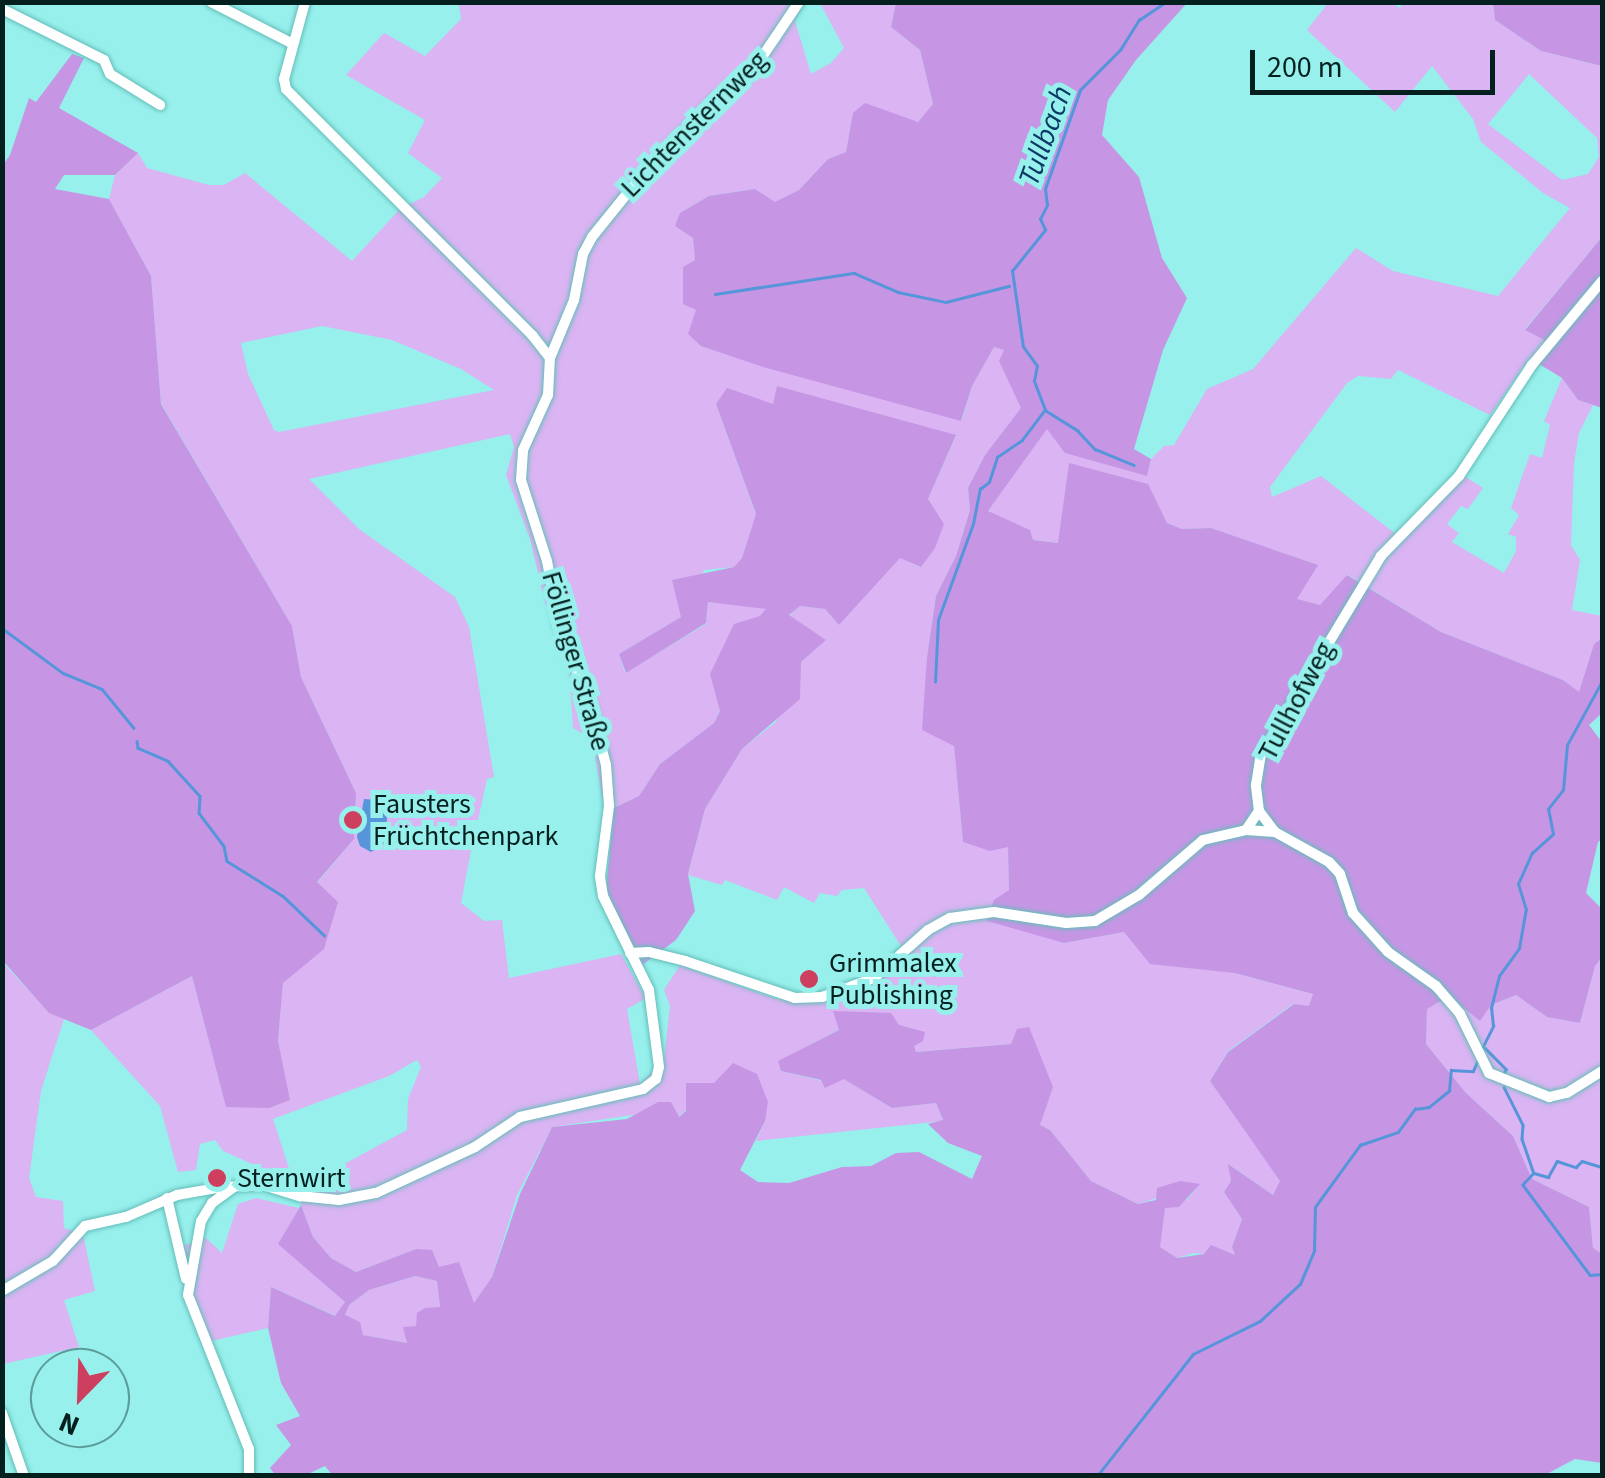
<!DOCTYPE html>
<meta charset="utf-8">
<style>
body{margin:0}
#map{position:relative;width:1605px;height:1478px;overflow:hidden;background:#97f0ec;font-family:"Source Sans 3",sans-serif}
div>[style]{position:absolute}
.green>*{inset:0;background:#dab4f3}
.forest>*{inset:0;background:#c696e5}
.water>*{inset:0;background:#5695d9}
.stream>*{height:2.5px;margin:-1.25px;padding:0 1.25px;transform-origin:1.25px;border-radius:1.25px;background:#5695d9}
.roads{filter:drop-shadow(0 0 2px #64bdb9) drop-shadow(0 0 2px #64bdb9)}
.street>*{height:10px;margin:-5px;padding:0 5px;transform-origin:5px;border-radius:5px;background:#fff}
.dots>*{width:28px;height:28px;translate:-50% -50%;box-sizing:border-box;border:5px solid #97f0ec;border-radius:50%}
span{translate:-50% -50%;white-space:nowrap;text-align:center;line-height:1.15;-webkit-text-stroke:10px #97f0ec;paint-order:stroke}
.street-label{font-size:28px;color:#03201f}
.poi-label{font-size:28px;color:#03201f}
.left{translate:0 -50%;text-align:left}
.water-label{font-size:30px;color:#0b3965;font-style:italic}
.frame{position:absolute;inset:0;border:5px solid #03201f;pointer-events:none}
.north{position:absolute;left:30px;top:1348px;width:100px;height:100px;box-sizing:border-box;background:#97f0ec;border:2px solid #5c9d9a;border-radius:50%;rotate:203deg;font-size:28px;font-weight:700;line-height:40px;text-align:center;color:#03201f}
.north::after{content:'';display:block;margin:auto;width:35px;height:45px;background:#ce3e5e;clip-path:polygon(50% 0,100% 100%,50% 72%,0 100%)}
.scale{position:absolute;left:1250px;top:50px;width:245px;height:45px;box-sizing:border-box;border:5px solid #03201f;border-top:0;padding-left:12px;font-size:30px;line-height:35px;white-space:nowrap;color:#03201f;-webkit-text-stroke:8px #97f0ec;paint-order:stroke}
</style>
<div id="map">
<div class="green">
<div style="clip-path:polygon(evenodd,459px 3px,804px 3px,795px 21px,811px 74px,831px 63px,844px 48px,820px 3px,896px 3px,891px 27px,920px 50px,933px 104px,918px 122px,853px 113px,846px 152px,828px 159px,799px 190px,775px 203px,755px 189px,709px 196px,680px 213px,693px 238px,695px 260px,683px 268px,962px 420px,972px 386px,994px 347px,1005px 350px,1000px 361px,1022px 407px,985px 455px,968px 488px,970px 510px,956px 556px,936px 596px,927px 657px,954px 746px,963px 842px,1008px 846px,1009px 891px,1064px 943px,1124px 932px,1235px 973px,1313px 994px,1309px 1007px,1293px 1004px,1228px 1051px,1210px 1081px,1281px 1181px,1273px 1195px,1230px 1165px,1231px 1181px,1224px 1192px,1242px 1219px,1232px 1247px,1236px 1256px,1193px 1253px,1177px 1258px,1159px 1247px,1165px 1207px,1187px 1200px,1199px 1185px,1138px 1204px,1091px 1181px,1050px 1130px,1039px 1125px,1011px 1044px,915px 1052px,914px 1045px,834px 1012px,840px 1029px,779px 1061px,781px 1071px,830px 1083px,844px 1078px,892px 1108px,936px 1103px,943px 1121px,756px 1141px,765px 1121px,725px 1075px,678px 1117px,673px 1109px,552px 1127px,517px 1195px,492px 1277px,474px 1304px,416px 1249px,356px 1272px,331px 1258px,313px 1237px,296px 1191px,263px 1179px,259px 1167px,223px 1151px,215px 1140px,200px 1144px,196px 1170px,178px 1172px,160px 1106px,91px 1030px,192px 976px,226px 1106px,289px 1100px,278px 1041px,283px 982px,324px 948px,317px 883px,354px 839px,356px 793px,301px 677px,292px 626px,161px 403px,151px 276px,109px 199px,115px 175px,138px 153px,147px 168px,209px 185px,224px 185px,245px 173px,352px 261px,400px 209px,424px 197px,442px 178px,408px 153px,425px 120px,346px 75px,384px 33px,425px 56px,461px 19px,459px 3px,322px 326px,392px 340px,461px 369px,494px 390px,279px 432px,274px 430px,248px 374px,241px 343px,322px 326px,459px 3px,777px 387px,956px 436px,928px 499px,920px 567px,900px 557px,839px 625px,825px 609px,800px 606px,789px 616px,826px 640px,801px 662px,776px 722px,742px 749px,705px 809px,688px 875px,722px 885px,725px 880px,777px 900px,784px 887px,814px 903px,820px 893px,837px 896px,842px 890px,864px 888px,908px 957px,869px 987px,840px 998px,804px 1002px,774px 998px,680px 965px,664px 990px,670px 1006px,664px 1059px,640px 1084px,627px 1009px,646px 998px,621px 954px,509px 978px,502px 920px,484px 921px,461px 903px,472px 845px,458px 844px,457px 820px,478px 820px,487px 779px,494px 777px,469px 627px,455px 597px,359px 529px,309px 479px,510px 434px,514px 447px,506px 475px,530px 539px,545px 603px,569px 665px,573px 728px,592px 739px,603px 803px,614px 808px,639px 796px,660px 764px,714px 723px,767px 608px,708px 602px,706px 624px,625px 673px,619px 654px,681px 617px,704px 570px,735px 567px,742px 558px,756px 515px,716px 404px,774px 404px,777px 387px,459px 3px,417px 1060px,421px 1067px,408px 1099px,407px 1130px,296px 1190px,273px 1119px,389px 1076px,417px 1060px)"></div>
<div style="clip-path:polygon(evenodd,1328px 3px,1391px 3px,1400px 8px,1403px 3px,1493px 3px,1495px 20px,1541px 51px,1602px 66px,1602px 237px,1525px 329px,1552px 344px,1539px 364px,1529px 359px,1490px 415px,1398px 370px,1391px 379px,1358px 376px,1347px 383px,1270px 487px,1272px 497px,1321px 476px,1397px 535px,1458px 472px,1483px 488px,1468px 509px,1461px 506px,1447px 524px,1459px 533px,1452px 542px,1504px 573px,1516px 551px,1516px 537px,1508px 534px,1519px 515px,1511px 508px,1530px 454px,1542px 458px,1550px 425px,1544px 421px,1562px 378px,1578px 400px,1593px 405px,1579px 433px,1574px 463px,1571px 545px,1580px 560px,1572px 610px,1602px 616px,1602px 638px,1594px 644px,1579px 693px,1563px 680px,1441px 632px,1348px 575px,1320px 606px,1296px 599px,1317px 565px,1211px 528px,1182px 529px,1167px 523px,1147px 484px,1069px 464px,1059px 543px,1033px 540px,988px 511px,1047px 428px,1147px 475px,1151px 459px,1164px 446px,1174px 445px,1207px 389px,1253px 369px,1356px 248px,1393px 271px,1498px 296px,1570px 208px,1543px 193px,1481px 142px,1473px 119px,1432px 66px,1395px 112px,1307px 30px,1328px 3px,1529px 74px,1597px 138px,1599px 157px,1588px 174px,1562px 180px,1488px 124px,1529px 74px)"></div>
<div style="clip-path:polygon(1602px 957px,1602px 1254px,1593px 1249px,1589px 1207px,1532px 1179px,1513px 1136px,1466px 1093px,1426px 1044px,1427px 1008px,1449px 996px,1491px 1005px,1516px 995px,1547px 1017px,1580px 1023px,1595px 966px)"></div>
<div style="clip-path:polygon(2px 962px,49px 1012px,64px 1019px,41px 1091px,29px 1178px,36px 1197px,63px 1201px,64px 1228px,83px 1234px,95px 1291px,64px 1300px,79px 1347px,3px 1364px)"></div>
<div style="clip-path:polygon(256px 1198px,299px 1208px,279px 1244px,345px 1302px,336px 1316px,271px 1287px,268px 1328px,203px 1343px,185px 1293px,176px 1248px,206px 1238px,222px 1253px,238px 1204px)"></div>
<div style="clip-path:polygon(415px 1276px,437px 1281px,440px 1308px,416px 1326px,408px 1343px,362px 1335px,345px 1315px,349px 1305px,369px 1290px)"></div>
</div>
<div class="forest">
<div style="clip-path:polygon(evenodd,896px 3px,1187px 3px,1136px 60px,1108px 100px,1102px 135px,1139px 177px,1162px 258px,1187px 298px,1163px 350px,1134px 449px,1151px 459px,1147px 476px,1065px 453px,1047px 429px,988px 511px,1030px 530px,1033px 540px,1058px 543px,1069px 463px,1148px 484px,1167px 523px,1182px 529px,1211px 528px,1318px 565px,1297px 599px,1320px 605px,1347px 575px,1441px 632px,1563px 680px,1579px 692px,1594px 644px,1602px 638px,1602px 713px,1589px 725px,1602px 742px,1602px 839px,1598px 842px,1586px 893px,1602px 909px,1602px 957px,1595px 966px,1580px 1023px,1547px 1017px,1516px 995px,1491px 1005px,1480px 1021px,1449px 996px,1427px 1009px,1426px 1044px,1466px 1093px,1513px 1136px,1532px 1179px,1589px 1207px,1593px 1248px,1602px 1254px,1602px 1463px,1575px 1459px,1543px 1476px,333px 1476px,325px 1466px,306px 1475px,275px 1475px,270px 1468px,291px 1445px,276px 1425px,300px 1416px,281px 1383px,268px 1328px,271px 1287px,335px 1316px,345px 1302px,278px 1244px,301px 1205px,313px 1237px,331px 1258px,356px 1272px,416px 1249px,432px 1250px,439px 1267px,459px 1262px,474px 1303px,492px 1277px,520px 1194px,552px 1127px,627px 1119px,658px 1102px,671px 1102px,679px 1117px,686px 1111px,686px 1083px,714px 1083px,733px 1063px,757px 1074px,768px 1102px,765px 1121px,740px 1170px,758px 1182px,789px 1183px,842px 1167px,871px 1166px,896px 1153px,919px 1152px,972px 1179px,982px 1156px,948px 1143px,928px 1124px,943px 1120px,936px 1103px,892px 1108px,844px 1079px,825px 1088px,821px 1080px,781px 1071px,778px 1061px,839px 1030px,833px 1011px,891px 1013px,899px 1025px,925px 1032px,923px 1041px,914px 1046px,916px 1052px,1011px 1044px,1017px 1029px,1029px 1027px,1053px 1087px,1040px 1125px,1050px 1130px,1091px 1181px,1138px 1204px,1156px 1200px,1157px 1188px,1180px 1181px,1200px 1184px,1179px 1207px,1165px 1208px,1160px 1247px,1177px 1258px,1204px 1254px,1211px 1245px,1235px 1255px,1232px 1247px,1242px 1219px,1224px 1192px,1231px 1181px,1228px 1164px,1273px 1195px,1280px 1181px,1210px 1081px,1228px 1052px,1294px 1004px,1309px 1006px,1313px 994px,1235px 973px,1150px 964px,1124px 932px,1064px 943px,987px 921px,994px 900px,1009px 890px,1008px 847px,990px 851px,963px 842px,954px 746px,922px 730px,927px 657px,936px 596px,956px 556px,970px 510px,968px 488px,985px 455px,1021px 408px,999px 361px,1004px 350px,994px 347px,972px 386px,961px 421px,763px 367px,701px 346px,688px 334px,696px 310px,683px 304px,683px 267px,695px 260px,693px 238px,675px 226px,680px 213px,709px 196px,755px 189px,775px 202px,799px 190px,828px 159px,846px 152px,853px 113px,865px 103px,918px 122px,933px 104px,920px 50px,891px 27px,896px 3px,415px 1276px,437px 1281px,440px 1307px,425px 1308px,417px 1313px,416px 1326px,403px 1327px,407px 1343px,363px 1335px,360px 1322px,345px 1315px,349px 1305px,369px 1290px,415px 1276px)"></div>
<div style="clip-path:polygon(1493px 3px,1602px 3px,1602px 66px,1541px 51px,1495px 20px)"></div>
<div style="clip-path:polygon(72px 54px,84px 58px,59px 108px,138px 153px,115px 175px,64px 175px,55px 189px,109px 199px,151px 276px,161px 404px,292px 626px,301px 677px,356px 793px,354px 839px,317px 882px,338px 902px,324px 949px,283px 983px,278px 1041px,290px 1100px,269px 1108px,226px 1107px,192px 976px,91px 1030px,49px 1013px,3px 961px,3px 165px,10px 155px,29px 98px,36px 102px)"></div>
<div style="clip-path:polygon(1602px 237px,1602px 408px,1578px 400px,1562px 378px,1539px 364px,1552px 344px,1525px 330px)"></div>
<div style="clip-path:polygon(777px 386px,956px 435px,928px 499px,944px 524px,935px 548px,921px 567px,900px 558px,839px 625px,825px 609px,800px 606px,789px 615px,826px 640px,801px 662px,800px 699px,742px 749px,705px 809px,688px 874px,695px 911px,676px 940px,642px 965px,615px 917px,606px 888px,614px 808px,639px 796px,660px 764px,714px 723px,720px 711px,710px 674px,734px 624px,760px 616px,766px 609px,708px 602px,706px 623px,626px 673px,619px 654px,681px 617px,672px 580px,734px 567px,742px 558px,756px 514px,716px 404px,727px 388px,773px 404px)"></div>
</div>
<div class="water">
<div style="clip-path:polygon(364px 799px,376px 800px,387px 818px,385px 843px,371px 852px,360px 846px,357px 837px)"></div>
</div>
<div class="stream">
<div style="left:715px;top:294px;width:141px;rotate:-8.6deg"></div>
<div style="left:854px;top:273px;width:48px;rotate:23.4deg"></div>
<div style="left:898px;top:292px;width:49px;rotate:11.8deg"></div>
<div style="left:946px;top:302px;width:65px;rotate:-14.3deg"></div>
<div style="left:1045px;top:410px;width:39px;rotate:32deg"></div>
<div style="left:1078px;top:431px;width:25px;rotate:47deg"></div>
<div style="left:1095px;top:449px;width:42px;rotate:22.3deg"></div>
<div style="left:2px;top:628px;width:76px;rotate:36.4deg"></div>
<div style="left:63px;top:673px;width:42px;rotate:22.3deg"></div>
<div style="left:102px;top:689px;width:50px;rotate:50.6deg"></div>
<div style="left:935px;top:682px;width:62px;rotate:-87.2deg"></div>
<div style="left:938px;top:620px;width:102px;rotate:-70deg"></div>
<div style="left:973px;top:524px;width:36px;rotate:-79deg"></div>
<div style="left:980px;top:489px;width:11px;rotate:-38deg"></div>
<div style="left:989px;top:482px;width:26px;rotate:-72deg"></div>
<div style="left:997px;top:457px;width:30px;rotate:-34deg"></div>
<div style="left:1022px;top:440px;width:38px;rotate:-53deg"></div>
<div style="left:1045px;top:410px;width:31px;rotate:-111deg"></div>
<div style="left:1034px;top:381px;width:15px;rotate:-79deg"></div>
<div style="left:1037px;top:366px;width:24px;rotate:-126deg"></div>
<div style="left:1023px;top:347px;width:77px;rotate:-98.2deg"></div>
<div style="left:1012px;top:271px;width:53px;rotate:-51.2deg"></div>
<div style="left:1045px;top:230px;width:12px;rotate:-114deg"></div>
<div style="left:1040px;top:219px;width:16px;rotate:-63deg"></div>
<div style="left:1047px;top:205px;width:16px;rotate:-97deg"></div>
<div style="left:1045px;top:189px;width:105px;rotate:-70.5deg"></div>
<div style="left:1080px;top:90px;width:57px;rotate:-45deg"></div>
<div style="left:1120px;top:50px;width:36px;rotate:-58deg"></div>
<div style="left:1139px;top:20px;width:32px;rotate:-34deg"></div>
<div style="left:137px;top:741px;width:7px;rotate:82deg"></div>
<div style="left:138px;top:748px;width:33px;rotate:23deg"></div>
<div style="left:168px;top:761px;width:47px;rotate:47.6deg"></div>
<div style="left:200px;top:796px;width:17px;rotate:93deg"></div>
<div style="left:199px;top:813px;width:41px;rotate:52.9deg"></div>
<div style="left:224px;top:846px;width:15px;rotate:79deg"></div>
<div style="left:227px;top:861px;width:66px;rotate:32deg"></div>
<div style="left:283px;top:896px;width:57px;rotate:43.6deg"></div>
<div style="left:1485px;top:1048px;width:30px;rotate:45deg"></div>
<div style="left:1506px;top:1069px;width:6px;rotate:108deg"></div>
<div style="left:1481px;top:1050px;width:27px;rotate:-63deg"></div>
<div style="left:1493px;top:1026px;width:18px;rotate:-96deg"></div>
<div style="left:1491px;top:1008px;width:33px;rotate:-76deg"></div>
<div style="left:1499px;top:976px;width:34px;rotate:-54deg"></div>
<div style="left:1519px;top:948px;width:39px;rotate:-80deg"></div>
<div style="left:1526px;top:910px;width:27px;rotate:-107deg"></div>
<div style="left:1518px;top:884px;width:34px;rotate:-66deg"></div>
<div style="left:1532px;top:853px;width:28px;rotate:-42deg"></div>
<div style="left:1553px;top:834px;width:25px;rotate:-101deg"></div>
<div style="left:1548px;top:809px;width:24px;rotate:-52deg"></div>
<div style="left:1563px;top:790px;width:45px;rotate:-84.9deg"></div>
<div style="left:1567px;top:745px;width:73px;rotate:-61.3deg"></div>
<div style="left:1504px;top:1087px;width:42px;rotate:63.4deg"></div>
<div style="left:1523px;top:1125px;width:14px;rotate:94deg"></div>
<div style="left:1522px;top:1139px;width:36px;rotate:71deg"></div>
<div style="left:1534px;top:1173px;width:16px;rotate:133deg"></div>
<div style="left:1523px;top:1185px;width:112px;rotate:53.3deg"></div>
<div style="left:1590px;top:1275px;width:12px;rotate:-5deg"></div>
<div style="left:1534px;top:1173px;width:15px;rotate:16deg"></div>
<div style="left:1548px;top:1177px;width:18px;rotate:-61deg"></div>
<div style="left:1557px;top:1161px;width:20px;rotate:18deg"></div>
<div style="left:1576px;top:1167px;width:8px;rotate:-45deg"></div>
<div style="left:1582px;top:1161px;width:21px;rotate:17deg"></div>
<div style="left:1097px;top:1476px;width:155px;rotate:-51.8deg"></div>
<div style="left:1193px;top:1354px;width:75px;rotate:-26.2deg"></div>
<div style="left:1260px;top:1321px;width:54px;rotate:-42.8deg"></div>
<div style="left:1300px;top:1284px;width:36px;rotate:-67deg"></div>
<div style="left:1314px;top:1251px;width:44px;rotate:-88.7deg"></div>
<div style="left:1315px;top:1207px;width:77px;rotate:-54deg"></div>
<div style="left:1360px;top:1145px;width:40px;rotate:-18.9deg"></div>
<div style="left:1398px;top:1132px;width:29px;rotate:-54deg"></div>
<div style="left:1415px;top:1109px;width:14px;rotate:-8deg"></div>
<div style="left:1429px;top:1107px;width:26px;rotate:-39deg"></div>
<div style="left:1449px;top:1091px;width:21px;rotate:-85deg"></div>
<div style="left:1451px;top:1070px;width:22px;rotate:3deg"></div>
<div style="left:1473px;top:1071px;width:10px;rotate:-66deg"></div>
</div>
<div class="roads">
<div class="street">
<div style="left:211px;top:2px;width:92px;rotate:27.1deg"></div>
<div style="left:2px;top:9px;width:114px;rotate:26.6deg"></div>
<div style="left:104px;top:60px;width:15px;rotate:67deg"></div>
<div style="left:110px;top:74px;width:59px;rotate:31.8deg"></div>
<div style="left:550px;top:358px;width:63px;rotate:-67.5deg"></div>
<div style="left:574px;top:300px;width:47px;rotate:-78.9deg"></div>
<div style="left:583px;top:254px;width:19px;rotate:-62deg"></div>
<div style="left:592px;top:237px;width:75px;rotate:-51deg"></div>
<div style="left:639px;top:179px;width:107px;rotate:-46.1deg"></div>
<div style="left:713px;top:102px;width:53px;rotate:-38.8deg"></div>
<div style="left:754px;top:69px;width:81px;rotate:-56.1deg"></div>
<div style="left:1259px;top:811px;width:26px;rotate:53deg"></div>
<div style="left:1275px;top:832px;width:62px;rotate:29.1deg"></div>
<div style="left:1329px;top:862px;width:16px;rotate:47deg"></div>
<div style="left:1340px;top:874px;width:41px;rotate:71.6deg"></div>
<div style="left:1353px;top:913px;width:52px;rotate:48.1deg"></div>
<div style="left:1388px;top:952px;width:59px;rotate:35.3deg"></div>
<div style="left:1436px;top:986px;width:37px;rotate:49deg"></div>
<div style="left:1460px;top:1014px;width:66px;rotate:63.8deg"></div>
<div style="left:1489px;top:1073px;width:65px;rotate:21.8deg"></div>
<div style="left:1549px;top:1097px;width:18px;rotate:-13deg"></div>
<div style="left:1567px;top:1093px;width:41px;rotate:-32.2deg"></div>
<div style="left:1246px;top:830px;width:23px;rotate:-56deg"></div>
<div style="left:1259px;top:811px;width:26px;rotate:-97deg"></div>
<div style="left:1256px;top:785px;width:30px;rotate:-81deg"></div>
<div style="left:1261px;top:755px;width:232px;rotate:-58.9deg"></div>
<div style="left:1381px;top:556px;width:112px;rotate:-45.7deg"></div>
<div style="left:1459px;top:476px;width:133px;rotate:-56.7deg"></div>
<div style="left:1532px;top:365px;width:109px;rotate:-50.2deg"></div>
<div style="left:630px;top:953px;width:19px;rotate:-3deg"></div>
<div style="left:649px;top:952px;width:37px;rotate:14deg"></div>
<div style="left:685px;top:961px;width:116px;rotate:18.6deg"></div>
<div style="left:795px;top:998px;width:27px;rotate:-2deg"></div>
<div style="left:822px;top:997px;width:55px;rotate:-20.1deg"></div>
<div style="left:874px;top:978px;width:72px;rotate:-41.6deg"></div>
<div style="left:928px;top:930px;width:25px;rotate:-29deg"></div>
<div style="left:950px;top:918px;width:44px;rotate:-7.8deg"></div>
<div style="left:994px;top:912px;width:73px;rotate:8.7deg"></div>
<div style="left:1066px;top:923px;width:29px;rotate:-4deg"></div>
<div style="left:1095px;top:921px;width:51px;rotate:-30.6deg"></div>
<div style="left:1139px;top:895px;width:84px;rotate:-40.7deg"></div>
<div style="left:1203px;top:840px;width:44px;rotate:-13.1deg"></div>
<div style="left:1246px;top:830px;width:29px;rotate:4deg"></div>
<div style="left:234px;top:1187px;width:27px;rotate:144deg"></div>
<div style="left:212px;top:1203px;width:21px;rotate:121deg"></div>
<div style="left:201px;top:1221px;width:75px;rotate:100deg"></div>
<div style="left:188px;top:1295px;width:166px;rotate:68.4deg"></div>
<div style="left:249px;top:1449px;width:27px;rotate:90deg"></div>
<div style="left:167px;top:1198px;width:83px;rotate:76.8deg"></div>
<div style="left:2px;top:1291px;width:59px;rotate:-30.5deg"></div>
<div style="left:53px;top:1261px;width:47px;rotate:-47.6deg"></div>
<div style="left:85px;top:1226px;width:42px;rotate:-12.4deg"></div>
<div style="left:126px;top:1217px;width:56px;rotate:-23.3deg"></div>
<div style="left:177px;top:1195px;width:47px;rotate:-9.9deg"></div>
<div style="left:223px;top:1187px;width:40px;rotate:-2.9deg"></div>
<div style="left:263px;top:1185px;width:39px;rotate:17deg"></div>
<div style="left:300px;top:1196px;width:39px;rotate:6deg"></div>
<div style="left:339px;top:1200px;width:38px;rotate:-11deg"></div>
<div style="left:376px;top:1193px;width:109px;rotate:-24.9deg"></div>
<div style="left:475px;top:1147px;width:54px;rotate:-33.7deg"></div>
<div style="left:520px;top:1117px;width:126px;rotate:-12.8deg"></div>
<div style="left:643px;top:1089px;width:16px;rotate:-38deg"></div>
<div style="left:656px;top:1079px;width:12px;rotate:-76deg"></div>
<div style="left:659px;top:1067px;width:78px;rotate:-97.4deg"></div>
<div style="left:649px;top:990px;width:105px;rotate:-116.1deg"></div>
<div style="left:603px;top:896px;width:20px;rotate:-99deg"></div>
<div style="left:600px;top:876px;width:71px;rotate:-82.7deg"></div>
<div style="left:609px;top:806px;width:41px;rotate:-94.2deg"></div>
<div style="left:606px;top:765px;width:59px;rotate:-104.7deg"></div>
<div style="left:591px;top:708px;width:89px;rotate:-111.1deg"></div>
<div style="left:559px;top:625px;width:65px;rotate:-100.6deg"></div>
<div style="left:547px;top:561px;width:85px;rotate:-107.8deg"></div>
<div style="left:521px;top:480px;width:30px;rotate:-86deg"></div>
<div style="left:523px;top:450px;width:60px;rotate:-65.6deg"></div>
<div style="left:548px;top:395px;width:37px;rotate:-87deg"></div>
<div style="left:550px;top:358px;width:29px;rotate:-128deg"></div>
<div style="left:532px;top:335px;width:348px;rotate:-135deg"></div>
<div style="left:286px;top:89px;width:10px;rotate:-101deg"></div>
<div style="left:284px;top:79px;width:80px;rotate:-74.7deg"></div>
<div style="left:2px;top:1413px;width:67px;rotate:70.8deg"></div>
</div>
</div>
<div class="dots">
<div style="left:353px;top:820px;background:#ce3e5e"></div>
<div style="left:809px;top:979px;background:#ce3e5e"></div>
<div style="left:217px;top:1178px;background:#ce3e5e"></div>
</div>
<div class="street-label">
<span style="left:694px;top:124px;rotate:-45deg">Lichtensternweg</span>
<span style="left:576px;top:661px;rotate:74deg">Föllinger Straße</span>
<span style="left:1296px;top:701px;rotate:-62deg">Tullhofweg</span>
</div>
<div class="poi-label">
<span class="left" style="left:373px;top:820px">Fausters<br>Früchtchenpark</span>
<span class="left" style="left:829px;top:979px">Grimmalex<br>Publishing</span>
<span class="left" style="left:237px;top:1178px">Sternwirt</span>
</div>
<div class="water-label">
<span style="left:1046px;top:136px;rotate:-70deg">Tullbach</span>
</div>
<div class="frame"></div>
<div class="north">N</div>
<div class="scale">200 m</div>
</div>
